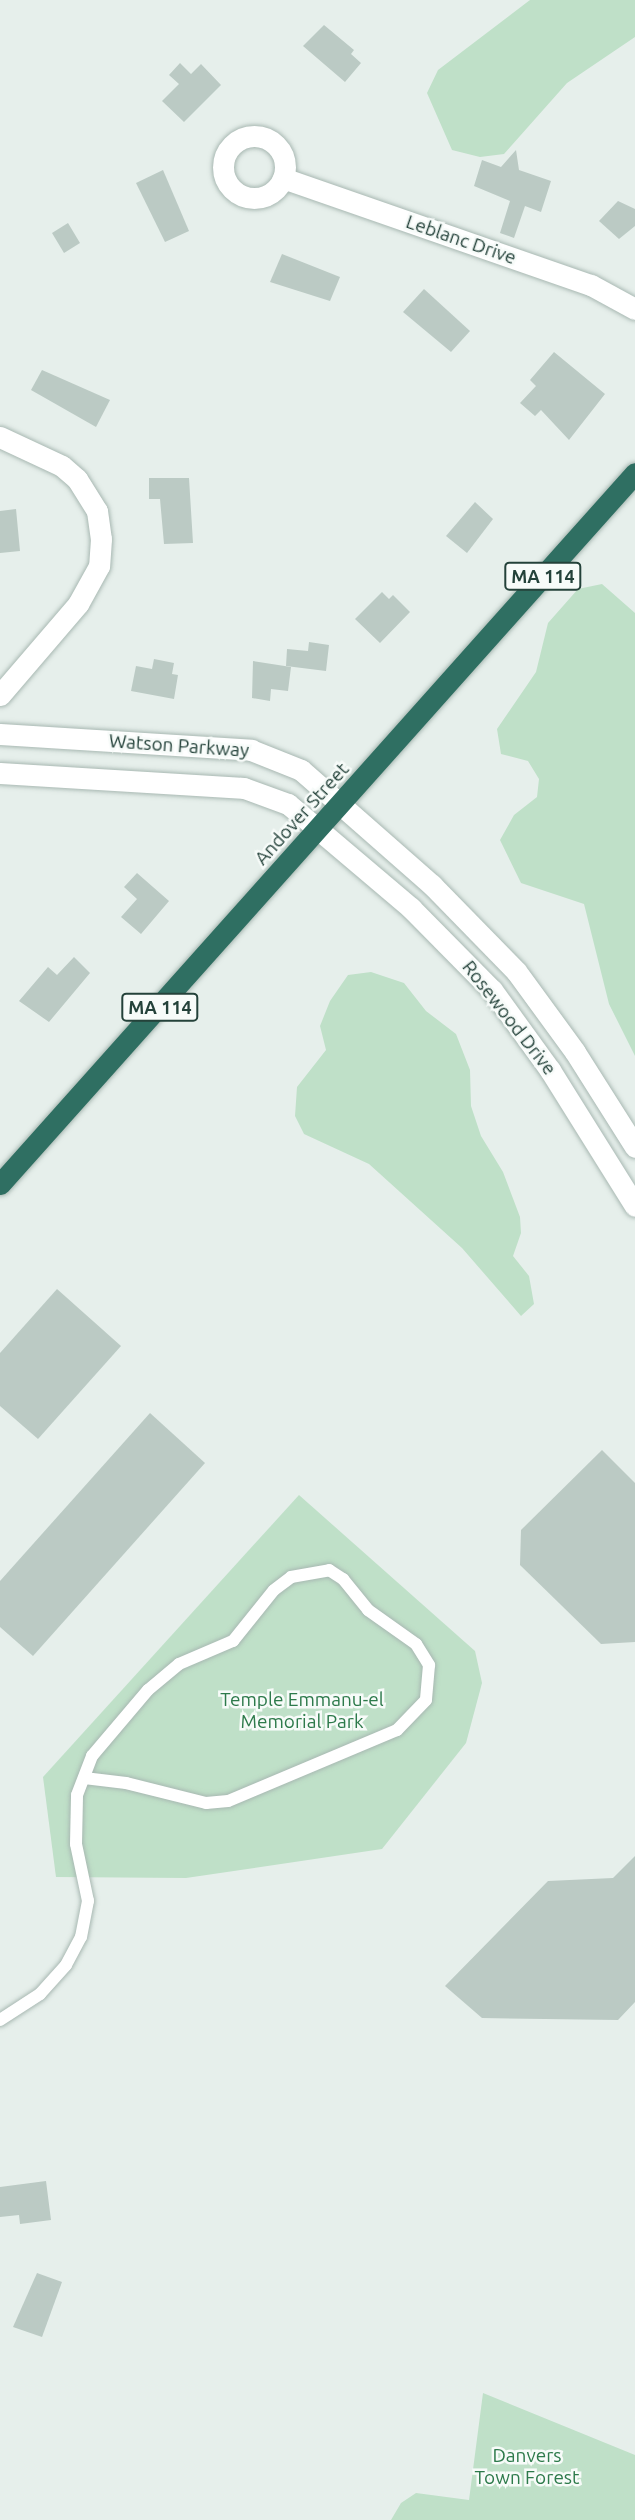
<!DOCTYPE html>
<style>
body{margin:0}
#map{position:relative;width:635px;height:2520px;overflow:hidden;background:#e6efeb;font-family:Ubuntu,sans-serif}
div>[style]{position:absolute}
.green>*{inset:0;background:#bfe0c8}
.building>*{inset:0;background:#bbcac4}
.roads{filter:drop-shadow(0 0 2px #a8b8b2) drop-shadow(0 0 2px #a8b8b2)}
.lane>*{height:12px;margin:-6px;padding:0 6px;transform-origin:6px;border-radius:6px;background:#fff}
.street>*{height:21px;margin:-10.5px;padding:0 10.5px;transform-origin:10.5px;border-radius:10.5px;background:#fff}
.street>.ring{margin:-10.5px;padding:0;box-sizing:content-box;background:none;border:21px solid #fff;border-radius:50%}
.secondary>*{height:21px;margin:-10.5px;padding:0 10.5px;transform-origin:10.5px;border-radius:10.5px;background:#fff}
.highway>*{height:21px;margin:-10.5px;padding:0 10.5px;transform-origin:10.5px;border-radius:10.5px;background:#2f6f62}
span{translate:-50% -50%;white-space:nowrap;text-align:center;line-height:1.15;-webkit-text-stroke:5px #f7fbf9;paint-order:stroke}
.shield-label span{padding:2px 5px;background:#f7fbf9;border:2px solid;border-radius:5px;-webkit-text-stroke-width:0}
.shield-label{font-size:18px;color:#24423a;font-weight:700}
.street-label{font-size:19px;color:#24423a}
.park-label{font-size:19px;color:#2d7a4b}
</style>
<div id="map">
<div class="green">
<div style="clip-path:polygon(530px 0,635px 0,635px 37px,567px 83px,504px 154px,480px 157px,452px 150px,427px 93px,438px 70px)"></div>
<div style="clip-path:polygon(602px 584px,635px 613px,635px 1056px,609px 1004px,584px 904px,521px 883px,500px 840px,514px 815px,537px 797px,539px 779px,528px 761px,501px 754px,497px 729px,536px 672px,548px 623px,578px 589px)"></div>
<div style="clip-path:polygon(371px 972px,404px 983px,426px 1011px,456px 1034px,470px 1070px,471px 1106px,481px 1136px,503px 1172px,520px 1217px,521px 1233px,513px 1256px,529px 1276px,534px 1304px,521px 1316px,462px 1248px,369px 1164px,304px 1134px,295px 1116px,297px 1087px,326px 1050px,320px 1026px,330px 1001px,348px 975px)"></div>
<div style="clip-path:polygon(299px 1495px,475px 1651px,482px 1683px,466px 1743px,382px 1849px,186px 1878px,56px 1877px,43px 1777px)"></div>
<div style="clip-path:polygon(483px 2393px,635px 2455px,635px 2520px,391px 2520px,401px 2503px,416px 2493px,469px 2500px)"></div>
</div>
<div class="building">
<div style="clip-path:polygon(324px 25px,354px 50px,351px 54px,361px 63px,345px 82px,303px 46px)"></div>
<div style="clip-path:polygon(180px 63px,191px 74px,201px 64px,221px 85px,184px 122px,162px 101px,179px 84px,169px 75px)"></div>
<div style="clip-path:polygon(516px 150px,519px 170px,551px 181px,541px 212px,525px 206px,514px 238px,500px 233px,510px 201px,474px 186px,482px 160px,501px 167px)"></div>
<div style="clip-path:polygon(163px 170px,189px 231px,165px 242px,136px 183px)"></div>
<div style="clip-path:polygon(618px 201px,635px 209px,635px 226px,619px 239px,599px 221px)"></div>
<div style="clip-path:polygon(68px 223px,80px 243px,64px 253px,52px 233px)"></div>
<div style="clip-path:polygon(282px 254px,340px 277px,330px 301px,270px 282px)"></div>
<div style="clip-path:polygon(424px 289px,470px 331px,451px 352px,403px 312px)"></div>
<div style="clip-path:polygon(554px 352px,605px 394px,569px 440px,541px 410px,535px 416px,520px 403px,536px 386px,530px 380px)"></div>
<div style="clip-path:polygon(42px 370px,110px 400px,96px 427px,31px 390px)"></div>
<div style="clip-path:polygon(149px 478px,189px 478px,193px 543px,164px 544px,160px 499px,149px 499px)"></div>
<div style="clip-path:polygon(475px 502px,493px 519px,467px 553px,446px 536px)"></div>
<div style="clip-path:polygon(16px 509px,20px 551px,0 553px,0 511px)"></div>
<div style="clip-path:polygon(382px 592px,389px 599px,393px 595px,410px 612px,380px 643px,355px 619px)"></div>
<div style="clip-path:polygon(309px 642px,329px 645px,326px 671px,286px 666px,287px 649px,308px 651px)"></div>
<div style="clip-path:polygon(154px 659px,174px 663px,172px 674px,178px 675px,174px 699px,131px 691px,136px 666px,152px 669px)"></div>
<div style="clip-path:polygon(253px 661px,291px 667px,288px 691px,271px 689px,270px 701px,252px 698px)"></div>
<div style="clip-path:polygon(137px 873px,169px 901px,141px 934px,121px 917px,137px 899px,124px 887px)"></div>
<div style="clip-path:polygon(74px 957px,90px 973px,49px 1022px,19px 1001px,48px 967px,57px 975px)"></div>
<div style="clip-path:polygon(57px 1289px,121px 1346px,38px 1439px,0 1406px,0 1353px)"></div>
<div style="clip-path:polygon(150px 1413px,205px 1463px,33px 1656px,0 1627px,0 1581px)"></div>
<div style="clip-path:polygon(602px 1450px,635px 1483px,635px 1642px,601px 1644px,520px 1565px,521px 1530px)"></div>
<div style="clip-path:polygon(635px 1856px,635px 2002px,618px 2020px,482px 2018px,445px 1986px,548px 1881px,613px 1878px)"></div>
<div style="clip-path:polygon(46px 2181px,51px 2220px,20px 2224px,19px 2215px,0 2217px,0 2187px)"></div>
<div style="clip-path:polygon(37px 2273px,62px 2282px,42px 2337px,13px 2327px)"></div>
</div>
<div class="roads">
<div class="lane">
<div style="left:0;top:2020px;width:48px;rotate:-33deg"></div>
<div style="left:40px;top:1994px;width:39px;rotate:-48deg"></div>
<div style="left:66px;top:1965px;width:32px;rotate:-62deg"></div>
<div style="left:81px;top:1937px;width:37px;rotate:-79deg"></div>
<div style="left:88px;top:1901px;width:58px;rotate:-101.9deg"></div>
<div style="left:76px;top:1844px;width:49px;rotate:-88.8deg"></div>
<div style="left:77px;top:1795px;width:42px;rotate:-69deg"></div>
<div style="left:92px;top:1756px;width:87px;rotate:-49.7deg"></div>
<div style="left:148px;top:1690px;width:40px;rotate:-40deg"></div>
<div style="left:179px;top:1664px;width:59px;rotate:-23.1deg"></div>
<div style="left:233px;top:1641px;width:65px;rotate:-51.2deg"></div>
<div style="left:274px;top:1590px;width:21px;rotate:-37deg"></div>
<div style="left:291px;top:1577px;width:39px;rotate:-10deg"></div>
<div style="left:329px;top:1570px;width:17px;rotate:33deg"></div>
<div style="left:343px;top:1579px;width:40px;rotate:51deg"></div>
<div style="left:368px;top:1610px;width:59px;rotate:35.3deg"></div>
<div style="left:416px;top:1644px;width:25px;rotate:58deg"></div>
<div style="left:429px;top:1665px;width:35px;rotate:95deg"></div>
<div style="left:426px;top:1700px;width:42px;rotate:134deg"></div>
<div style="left:397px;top:1730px;width:183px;rotate:157.2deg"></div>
<div style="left:228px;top:1801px;width:22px;rotate:175deg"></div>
<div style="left:206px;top:1803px;width:82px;rotate:-166deg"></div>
<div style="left:126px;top:1783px;width:42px;rotate:-173.2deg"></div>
</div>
<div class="street">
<div class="ring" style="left:223px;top:136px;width:41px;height:41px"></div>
<div style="left:283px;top:178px;width:326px;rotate:19.2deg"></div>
<div style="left:591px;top:285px;width:50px;rotate:28.6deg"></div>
<div style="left:0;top:437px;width:68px;rotate:25.1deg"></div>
<div style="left:62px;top:466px;width:20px;rotate:41deg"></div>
<div style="left:77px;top:479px;width:38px;rotate:58deg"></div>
<div style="left:97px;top:511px;width:28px;rotate:82deg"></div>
<div style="left:101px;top:539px;width:27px;rotate:94deg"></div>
<div style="left:99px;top:566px;width:43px;rotate:118.9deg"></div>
<div style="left:78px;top:604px;width:120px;rotate:130.6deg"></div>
<div style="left:341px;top:805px;width:121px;rotate:41.3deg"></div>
<div style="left:432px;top:885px;width:120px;rotate:45.7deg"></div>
<div style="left:516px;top:971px;width:100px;rotate:53.9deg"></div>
<div style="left:575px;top:1052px;width:112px;rotate:57.7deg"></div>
<div style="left:319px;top:830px;width:121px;rotate:40.3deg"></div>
<div style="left:411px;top:908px;width:115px;rotate:45.4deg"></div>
<div style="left:492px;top:990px;width:99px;rotate:54.1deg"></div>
<div style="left:550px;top:1070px;width:160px;rotate:58deg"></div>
</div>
<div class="secondary">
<div style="left:0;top:734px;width:252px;rotate:3.6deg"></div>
<div style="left:251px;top:750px;width:54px;rotate:21.8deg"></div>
<div style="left:301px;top:770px;width:53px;rotate:41.2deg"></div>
<div style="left:0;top:773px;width:244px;rotate:3.5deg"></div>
<div style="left:244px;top:788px;width:47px;rotate:20deg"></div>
<div style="left:288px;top:804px;width:40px;rotate:40deg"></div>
</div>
<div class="highway">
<div style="left:0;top:1184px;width:953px;rotate:-48.23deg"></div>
</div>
</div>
<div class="shield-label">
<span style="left:543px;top:576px">MA 114</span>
<span style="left:160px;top:1007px">MA 114</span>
</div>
<div class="street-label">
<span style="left:461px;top:240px;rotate:19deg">Leblanc Drive</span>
<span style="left:179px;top:746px;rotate:4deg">Watson Parkway</span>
<span style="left:302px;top:814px;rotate:-48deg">Andover Street</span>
<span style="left:509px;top:1018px;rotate:52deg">Rosewood Drive</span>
</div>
<div class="park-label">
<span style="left:302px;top:1711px">Temple Emmanu-el<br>Memorial Park</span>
<span style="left:527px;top:2467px">Danvers<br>Town Forest</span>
</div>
</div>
